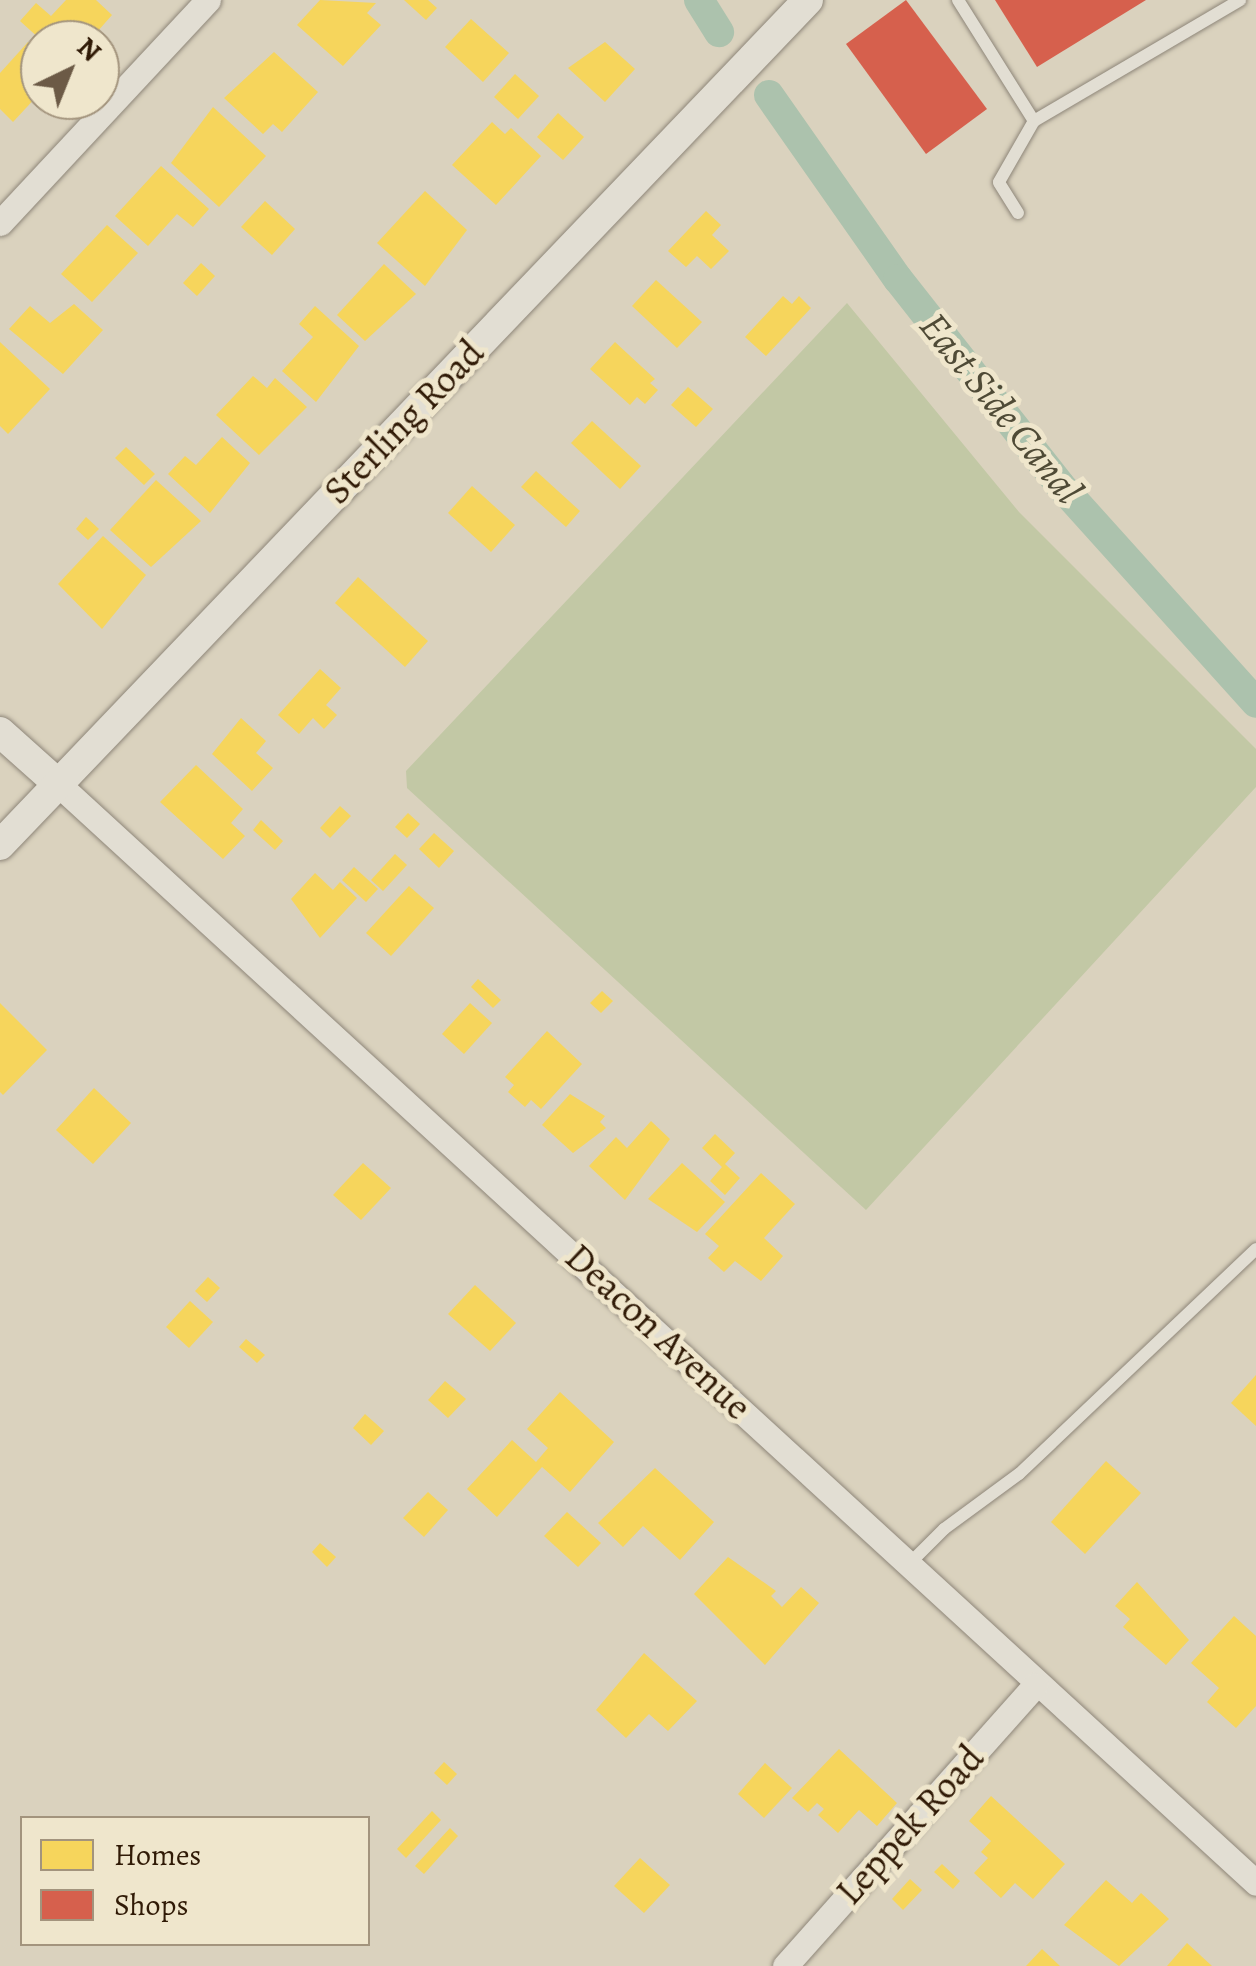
<!DOCTYPE html>
<style>
body{margin:0}
#map{position:relative;width:1256px;height:1966px;overflow:hidden;background:#dad2be;font-family:Alegreya,serif}
div>[style]{position:absolute}
.green>*{inset:0;background:#c2c8a5}
.homes>*{inset:0;background:#f6d55c}
.shops>*{inset:0;background:#d6604d}
.canal>*{height:30px;margin:-15px;padding:0 15px;transform-origin:15px;border-radius:15px;background:#acc2ad}
.roads{filter:drop-shadow(0 0 2px #8e8679) drop-shadow(0 0 2px #8e8679)}
.service>*{height:12px;margin:-6px;padding:0 6px;transform-origin:6px;border-radius:6px;background:#e2ded3}
.minor>*{height:25px;margin:-12.5px;padding:0 12.5px;transform-origin:12.5px;border-radius:12.5px;background:#e2ded3}
.tertiary>*{height:30px;margin:-15px;padding:0 15px;transform-origin:15px;border-radius:15px;background:#e2ded3}
span{translate:-50% -50%;white-space:nowrap;text-align:center;line-height:1.15;-webkit-text-stroke:10px #efe6cc;paint-order:stroke}
.street-label{font-size:38px;color:#301a06}
.water-label{font-size:40px;color:#4f4a36;font-style:italic}
.legend{position:absolute;left:20px;top:1816px;width:350px;height:130px;box-sizing:border-box;background:#efe6cc;border:2px solid #a3947d;margin:0;padding:12px 18px;list-style:none;font-size:30px;color:#301a06}
.legend li{display:flex;align-items:center;gap:20px;height:50px}
.legend b{width:50px;border:2px solid #a3947d}
.north{position:absolute;left:20px;top:20px;width:100px;height:100px;box-sizing:border-box;background:#efe6cc;border:2px solid #a3947d;border-radius:50%;rotate:43deg;font-size:28px;font-weight:700;line-height:40px;text-align:center;color:#301a06}
.north::after{content:'';display:block;margin:auto;width:35px;height:45px;background:#6c5a46;clip-path:polygon(50% 0,100% 100%,50% 72%,0 100%)}
</style>
<div id="map">
<div class="green">
<div style="clip-path:polygon(847px 303px,1019px 512px,1256px 749px,1256px 787px,866px 1210px,407px 788px,406px 771px)"></div>
</div>
<div class="homes">
<div style="clip-path:polygon(66px 0,96px 0,112px 15px,90px 40px,41px 40px,20px 21px,36px 3px,51px 16px)"></div>
<div style="clip-path:polygon(320px 0,376px 3px,367px 13px,381px 25px,343px 66px,297px 25px)"></div>
<div style="clip-path:polygon(404px 0,428px 0,437px 8px,426px 20px)"></div>
<div style="clip-path:polygon(471px 19px,509px 53px,483px 82px,445px 47px)"></div>
<div style="clip-path:polygon(28px 42px,40px 53px,39px 94px,13px 122px,0 109px,0 73px)"></div>
<div style="clip-path:polygon(605px 42px,635px 69px,605px 102px,568px 68px)"></div>
<div style="clip-path:polygon(274px 52px,318px 92px,282px 132px,273px 124px,263px 134px,224px 98px)"></div>
<div style="clip-path:polygon(515px 74px,539px 96px,518px 119px,494px 97px)"></div>
<div style="clip-path:polygon(213px 107px,266px 156px,219px 207px,171px 163px)"></div>
<div style="clip-path:polygon(558px 113px,584px 137px,563px 160px,537px 137px)"></div>
<div style="clip-path:polygon(492px 122px,505px 134px,511px 128px,541px 156px,496px 205px,452px 165px)"></div>
<div style="clip-path:polygon(161px 166px,209px 209px,193px 227px,177px 214px,148px 246px,115px 216px)"></div>
<div style="clip-path:polygon(425px 191px,467px 230px,425px 286px,377px 243px)"></div>
<div style="clip-path:polygon(265px 201px,295px 229px,272px 255px,241px 227px)"></div>
<div style="clip-path:polygon(706px 211px,721px 225px,712px 235px,729px 251px,711px 269px,697px 256px,686px 267px,668px 251px)"></div>
<div style="clip-path:polygon(107px 225px,138px 253px,92px 302px,61px 274px)"></div>
<div style="clip-path:polygon(201px 263px,215px 276px,197px 296px,183px 283px)"></div>
<div style="clip-path:polygon(384px 264px,416px 294px,365px 341px,337px 315px)"></div>
<div style="clip-path:polygon(656px 280px,702px 322px,677px 348px,632px 306px)"></div>
<div style="clip-path:polygon(783px 296px,792px 304px,799px 296px,811px 308px,766px 356px,745px 337px)"></div>
<div style="clip-path:polygon(74px 304px,103px 330px,63px 374px,9px 329px,30px 306px,50px 323px)"></div>
<div style="clip-path:polygon(315px 306px,359px 346px,316px 402px,282px 371px,313px 337px,299px 324px)"></div>
<div style="clip-path:polygon(0 342px,50px 389px,8px 434px,0 426px)"></div>
<div style="clip-path:polygon(615px 342px,655px 379px,650px 383px,658px 390px,645px 404px,637px 397px,630px 405px,590px 369px)"></div>
<div style="clip-path:polygon(253px 376px,267px 388px,275px 378px,307px 407px,259px 455px,216px 415px)"></div>
<div style="clip-path:polygon(688px 387px,713px 409px,696px 427px,671px 405px)"></div>
<div style="clip-path:polygon(592px 421px,641px 466px,620px 489px,571px 443px)"></div>
<div style="clip-path:polygon(222px 437px,250px 463px,210px 513px,168px 474px,185px 456px,196px 465px)"></div>
<div style="clip-path:polygon(126px 447px,155px 474px,144px 485px,115px 458px)"></div>
<div style="clip-path:polygon(536px 471px,580px 511px,566px 527px,521px 487px)"></div>
<div style="clip-path:polygon(156px 480px,201px 521px,151px 567px,110px 530px)"></div>
<div style="clip-path:polygon(472px 486px,515px 525px,491px 552px,448px 513px)"></div>
<div style="clip-path:polygon(86px 517px,99px 529px,88px 540px,76px 529px)"></div>
<div style="clip-path:polygon(103px 536px,146px 575px,102px 629px,58px 584px)"></div>
<div style="clip-path:polygon(358px 577px,428px 641px,405px 667px,335px 603px)"></div>
<div style="clip-path:polygon(320px 669px,341px 688px,326px 705px,337px 715px,324px 729px,313px 718px,299px 734px,278px 715px)"></div>
<div style="clip-path:polygon(241px 718px,266px 741px,256px 753px,273px 768px,252px 791px,212px 754px)"></div>
<div style="clip-path:polygon(196px 765px,243px 809px,231px 823px,245px 836px,223px 859px,160px 802px)"></div>
<div style="clip-path:polygon(340px 806px,351px 816px,330px 838px,320px 828px)"></div>
<div style="clip-path:polygon(408px 813px,420px 824px,407px 838px,395px 827px)"></div>
<div style="clip-path:polygon(261px 820px,283px 841px,275px 850px,253px 830px)"></div>
<div style="clip-path:polygon(434px 833px,454px 851px,439px 868px,419px 849px)"></div>
<div style="clip-path:polygon(395px 854px,407px 865px,383px 891px,371px 880px)"></div>
<div style="clip-path:polygon(354px 867px,378px 889px,366px 902px,342px 880px)"></div>
<div style="clip-path:polygon(315px 873px,333px 890px,340px 882px,357px 898px,320px 938px,291px 899px)"></div>
<div style="clip-path:polygon(409px 886px,434px 908px,391px 956px,366px 933px)"></div>
<div style="clip-path:polygon(478px 979px,501px 1000px,493px 1008px,471px 987px)"></div>
<div style="clip-path:polygon(602px 991px,613px 1001px,601px 1013px,590px 1003px)"></div>
<div style="clip-path:polygon(0 1003px,47px 1050px,3px 1095px,0 1092px)"></div>
<div style="clip-path:polygon(470px 1003px,492px 1023px,464px 1054px,442px 1034px)"></div>
<div style="clip-path:polygon(547px 1031px,582px 1064px,541px 1109px,531px 1100px,525px 1107px,508px 1092px,514px 1085px,505px 1077px)"></div>
<div style="clip-path:polygon(94px 1088px,131px 1123px,93px 1164px,56px 1130px)"></div>
<div style="clip-path:polygon(570px 1094px,605px 1116px,600px 1122px,606px 1128px,573px 1153px,542px 1125px)"></div>
<div style="clip-path:polygon(651px 1121px,670px 1139px,625px 1200px,589px 1166px,616px 1137px,627px 1148px)"></div>
<div style="clip-path:polygon(715px 1134px,735px 1153px,725px 1164px,740px 1178px,725px 1195px,710px 1181px,722px 1167px,702px 1148px)"></div>
<div style="clip-path:polygon(363px 1163px,391px 1188px,361px 1220px,333px 1195px)"></div>
<div style="clip-path:polygon(682px 1163px,725px 1202px,697px 1232px,648px 1199px)"></div>
<div style="clip-path:polygon(761px 1173px,795px 1204px,764px 1238px,783px 1256px,761px 1281px,735px 1261px,724px 1272px,708px 1258px,719px 1246px,705px 1234px)"></div>
<div style="clip-path:polygon(208px 1277px,220px 1288px,207px 1302px,195px 1291px)"></div>
<div style="clip-path:polygon(475px 1285px,516px 1323px,490px 1351px,448px 1314px)"></div>
<div style="clip-path:polygon(190px 1301px,213px 1322px,189px 1348px,166px 1327px)"></div>
<div style="clip-path:polygon(246px 1339px,265px 1355px,257px 1363px,239px 1347px)"></div>
<div style="clip-path:polygon(1256px 1375px,1256px 1426px,1231px 1403px)"></div>
<div style="clip-path:polygon(445px 1381px,466px 1399px,448px 1418px,428px 1400px)"></div>
<div style="clip-path:polygon(560px 1392px,614px 1442px,570px 1492px,542px 1467px,497px 1517px,467px 1489px,512px 1440px,536px 1462px,548px 1448px,527px 1429px)"></div>
<div style="clip-path:polygon(365px 1414px,384px 1431px,371px 1445px,353px 1428px)"></div>
<div style="clip-path:polygon(1106px 1461px,1141px 1493px,1085px 1554px,1051px 1522px)"></div>
<div style="clip-path:polygon(655px 1468px,714px 1522px,680px 1560px,643px 1526px,623px 1547px,598px 1523px)"></div>
<div style="clip-path:polygon(428px 1492px,448px 1510px,424px 1537px,403px 1518px)"></div>
<div style="clip-path:polygon(567px 1512px,601px 1543px,578px 1567px,544px 1536px)"></div>
<div style="clip-path:polygon(320px 1543px,336px 1557px,327px 1567px,312px 1552px)"></div>
<div style="clip-path:polygon(728px 1557px,776px 1591px,771px 1596px,782px 1607px,801px 1587px,819px 1603px,765px 1665px,694px 1594px)"></div>
<div style="clip-path:polygon(1137px 1582px,1189px 1640px,1166px 1665px,1123px 1627px,1130px 1619px,1115px 1606px)"></div>
<div style="clip-path:polygon(1234px 1616px,1256px 1636px,1256px 1706px,1236px 1728px,1207px 1702px,1219px 1688px,1191px 1663px)"></div>
<div style="clip-path:polygon(644px 1653px,697px 1701px,668px 1731px,649px 1714px,626px 1738px,596px 1710px)"></div>
<div style="clip-path:polygon(839px 1749px,897px 1803px,877px 1826px,859px 1810px,838px 1833px,818px 1815px,824px 1809px,817px 1803px,808px 1812px,792px 1798px)"></div>
<div style="clip-path:polygon(444px 1762px,457px 1774px,447px 1785px,434px 1773px)"></div>
<div style="clip-path:polygon(765px 1763px,792px 1788px,764px 1818px,738px 1794px)"></div>
<div style="clip-path:polygon(991px 1796px,1065px 1864px,1033px 1899px,1015px 1883px,1001px 1898px,974px 1873px,988px 1858px,981px 1852px,991px 1841px,969px 1821px)"></div>
<div style="clip-path:polygon(432px 1811px,441px 1820px,406px 1858px,397px 1849px)"></div>
<div style="clip-path:polygon(450px 1828px,458px 1836px,424px 1874px,415px 1866px)"></div>
<div style="clip-path:polygon(640px 1858px,670px 1885px,644px 1913px,614px 1886px)"></div>
<div style="clip-path:polygon(942px 1864px,960px 1881px,953px 1889px,934px 1872px)"></div>
<div style="clip-path:polygon(910px 1879px,922px 1890px,903px 1910px,892px 1899px)"></div>
<div style="clip-path:polygon(1106px 1880px,1132px 1903px,1141px 1893px,1169px 1919px,1119px 1966px,1064px 1925px)"></div>
<div style="clip-path:polygon(1187px 1943px,1212px 1966px,1167px 1966px)"></div>
<div style="clip-path:polygon(1042px 1949px,1060px 1966px,1026px 1966px)"></div>
</div>
<div class="shops">
<div style="clip-path:polygon(906px 0,987px 109px,926px 154px,846px 44px)"></div>
<div style="clip-path:polygon(995px 0,1146px 0,1037px 67px)"></div>
</div>
<div class="canal">
<div style="left:699px;top:0;width:38px;rotate:58deg"></div>
<div style="left:769px;top:95px;width:225px;rotate:55deg"></div>
<div style="left:898px;top:279px;width:262px;rotate:51.8deg"></div>
<div style="left:1060px;top:485px;width:293px;rotate:48deg"></div>
</div>
<div class="roads">
<div class="service">
<div style="left:958px;top:0;width:143px;rotate:57.9deg"></div>
<div style="left:1018px;top:213px;width:36px;rotate:-122deg"></div>
<div style="left:999px;top:182px;width:70px;rotate:-60.2deg"></div>
<div style="left:1034px;top:121px;width:239px;rotate:-30.4deg"></div>
<div style="left:908px;top:1565px;width:51px;rotate:-45deg"></div>
<div style="left:944px;top:1529px;width:93px;rotate:-36.3deg"></div>
<div style="left:1019px;top:1474px;width:327px;rotate:-43.5deg"></div>
</div>
<div class="minor">
<div style="left:0;top:223px;width:305px;rotate:-47deg"></div>
<div style="left:57px;top:783px;width:1627px;rotate:42.53deg"></div>
<div style="left:785px;top:1966px;width:376px;rotate:-48.3deg"></div>
</div>
<div class="tertiary">
<div style="left:0;top:732px;width:76px;rotate:41.8deg"></div>
<div style="left:0;top:845px;width:1169px;rotate:-46.28deg"></div>
</div>
</div>
<div class="street-label">
<span style="left:404px;top:422px;rotate:-46deg">Sterling Road</span>
<span style="left:658px;top:1332px;rotate:43deg">Deacon Avenue</span>
<span style="left:910px;top:1825px;rotate:-48deg">Leppek Road</span>
</div>
<div class="water-label">
<span style="left:1001px;top:408px;rotate:51deg">East Side Canal</span>
</div>
<ul class="legend">
<li><b style="height:28px;background:#f6d55c"></b>Homes</li>
<li><b style="height:28px;background:#d6604d"></b>Shops</li>
</ul>
<div class="north">N</div>
</div>
